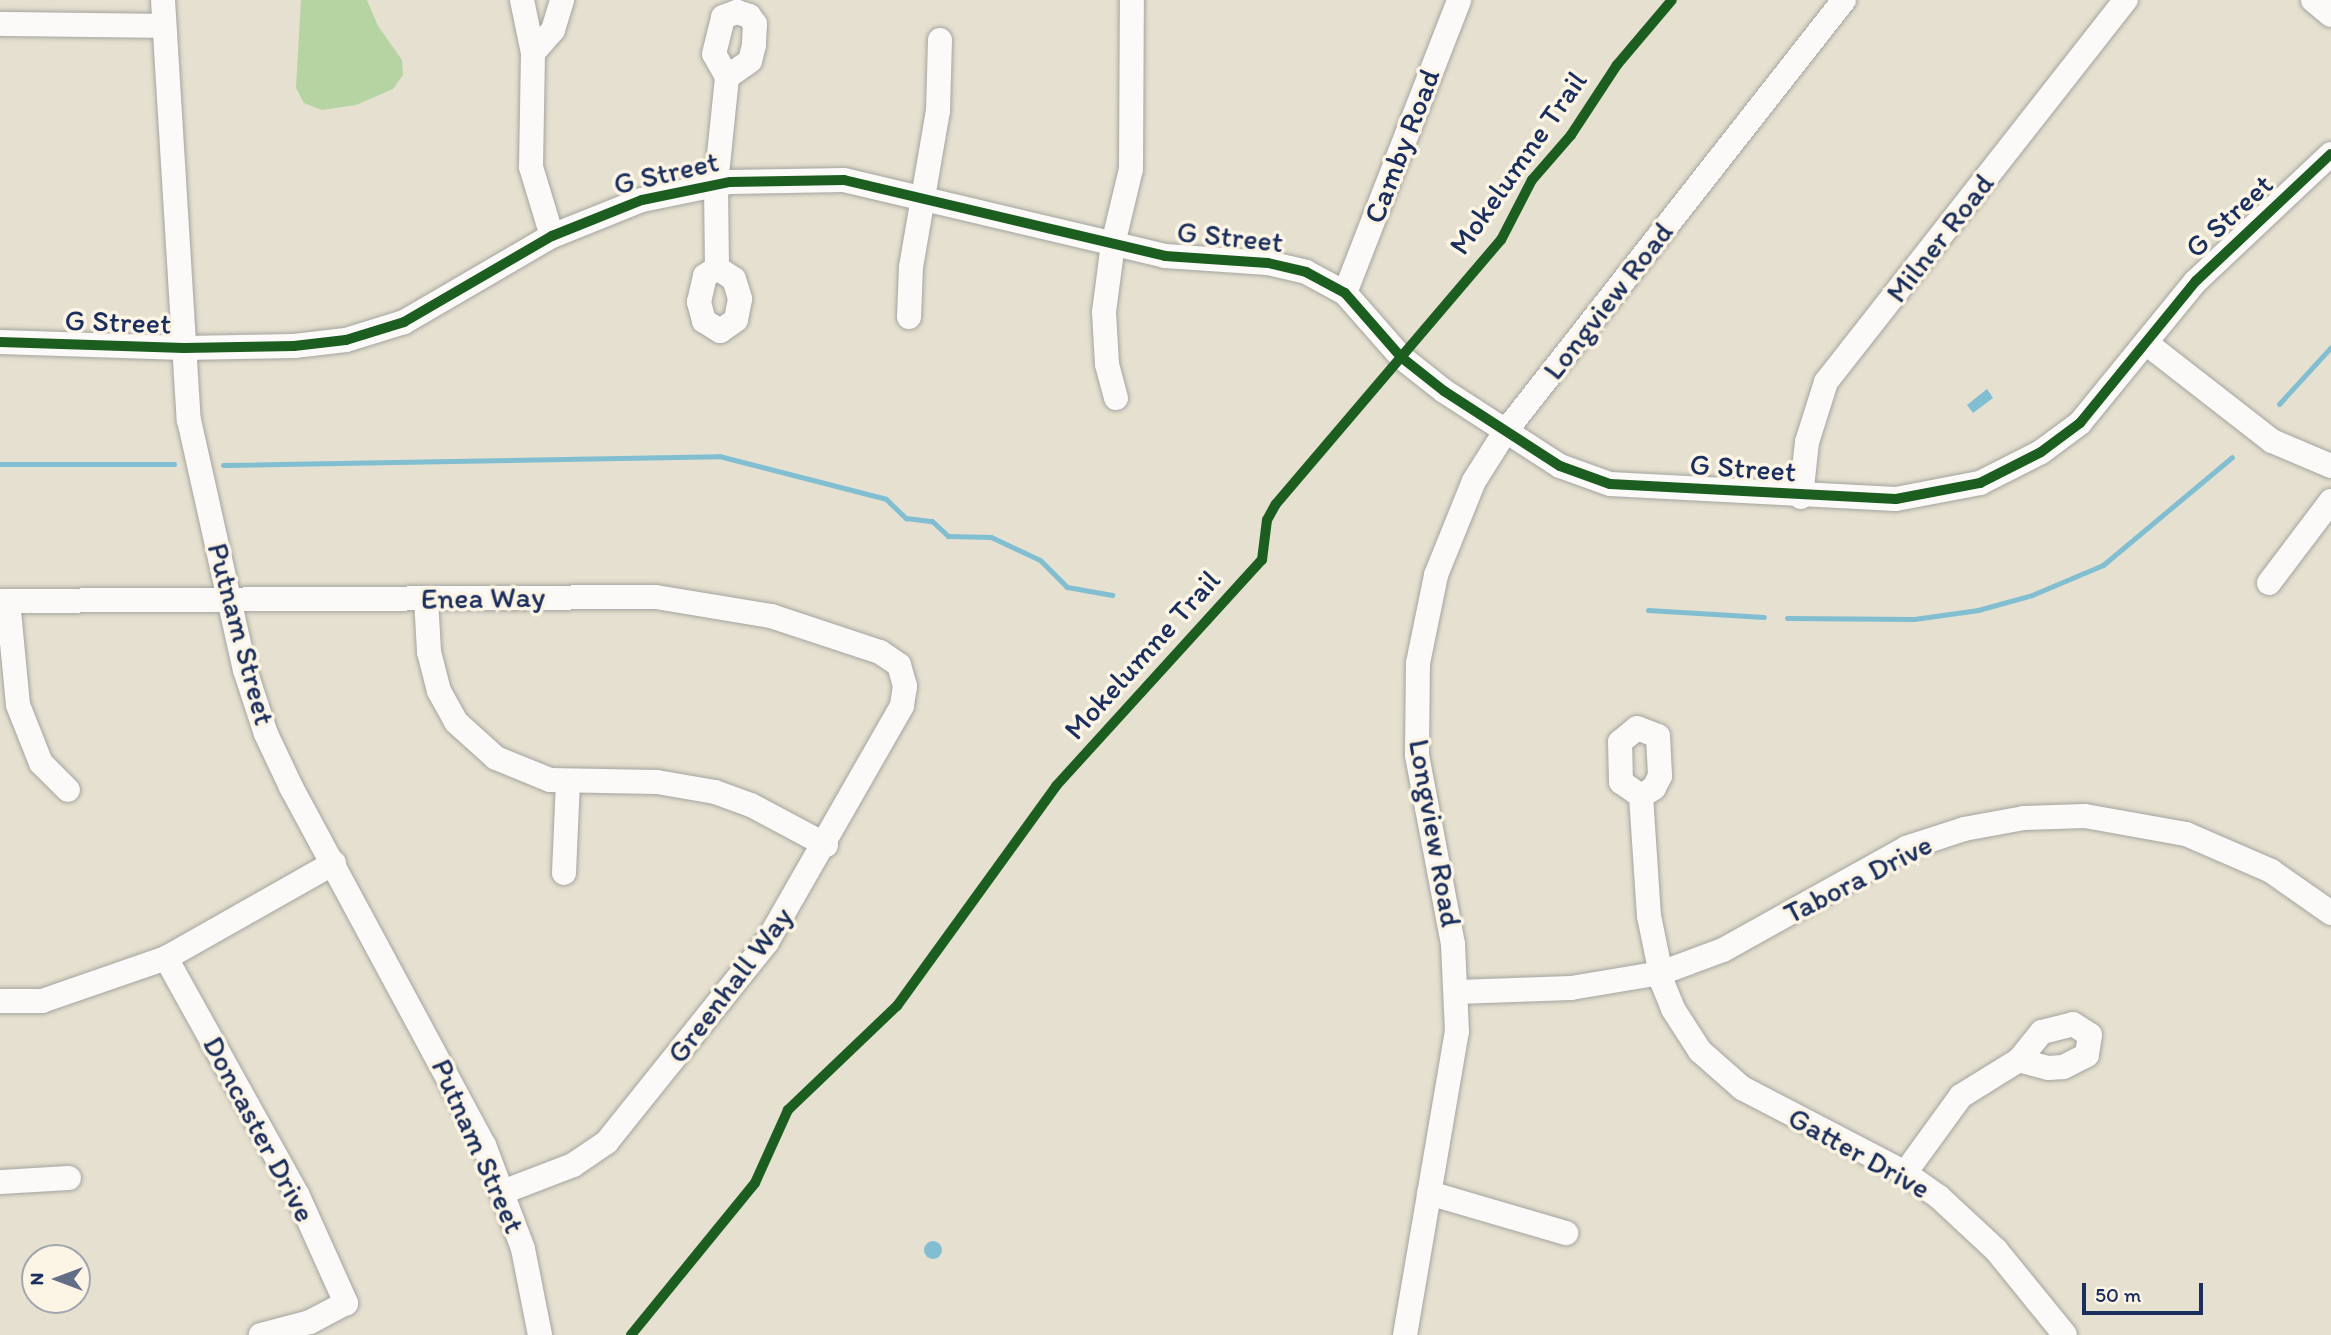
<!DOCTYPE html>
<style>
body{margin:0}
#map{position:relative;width:2331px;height:1335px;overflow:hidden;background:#e5e0cf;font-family:Itim,sans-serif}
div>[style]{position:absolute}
.green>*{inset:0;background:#b6d3a2}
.water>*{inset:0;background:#81bed2}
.round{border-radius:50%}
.stream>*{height:5px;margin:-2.5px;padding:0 2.5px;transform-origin:2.5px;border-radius:2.5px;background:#81bed2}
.roads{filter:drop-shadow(0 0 2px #a4a4a0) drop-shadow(0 0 2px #a4a4a0)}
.minor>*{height:24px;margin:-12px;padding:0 12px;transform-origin:12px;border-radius:12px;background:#fbfaf8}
.cycleway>*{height:10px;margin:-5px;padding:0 5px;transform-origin:5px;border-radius:5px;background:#1b5e20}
span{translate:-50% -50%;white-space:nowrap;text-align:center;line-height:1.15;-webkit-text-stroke:7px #fcf5e5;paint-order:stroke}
.street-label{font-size:30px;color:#1b2f5e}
.north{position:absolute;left:21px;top:1244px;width:70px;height:70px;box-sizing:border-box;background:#fcf5e5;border:2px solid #a2a6af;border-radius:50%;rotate:270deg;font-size:19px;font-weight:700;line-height:28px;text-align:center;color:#1b2f5e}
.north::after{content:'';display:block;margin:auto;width:24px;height:32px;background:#626d86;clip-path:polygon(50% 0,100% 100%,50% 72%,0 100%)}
.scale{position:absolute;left:2082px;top:1283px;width:121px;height:32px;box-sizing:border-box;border:4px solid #1b2f5e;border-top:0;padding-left:9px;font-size:21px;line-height:24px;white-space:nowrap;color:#1b2f5e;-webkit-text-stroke:5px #fcf5e5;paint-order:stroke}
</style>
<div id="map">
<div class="green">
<div style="clip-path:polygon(301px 0,367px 0,378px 26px,402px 60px,403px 75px,393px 89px,356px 105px,322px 110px,304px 103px,296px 88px)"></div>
</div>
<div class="water">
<div style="clip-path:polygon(1987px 389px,1993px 398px,1973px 413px,1967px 405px)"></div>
<div class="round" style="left:924px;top:1241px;width:18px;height:18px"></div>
</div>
<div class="stream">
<div style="left:2279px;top:404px;width:77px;rotate:-47.6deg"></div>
<div style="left:0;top:464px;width:174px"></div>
<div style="left:223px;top:465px;width:496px;rotate:-1deg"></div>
<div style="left:719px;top:456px;width:172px;rotate:14.4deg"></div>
<div style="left:886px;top:499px;width:28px;rotate:44deg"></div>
<div style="left:906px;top:518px;width:26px;rotate:7deg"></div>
<div style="left:932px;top:521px;width:22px;rotate:43deg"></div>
<div style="left:948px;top:536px;width:43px;rotate:1.3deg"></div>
<div style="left:991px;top:537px;width:54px;rotate:25.1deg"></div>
<div style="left:1040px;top:560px;width:38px;rotate:45deg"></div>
<div style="left:1067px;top:587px;width:46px;rotate:10.1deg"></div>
<div style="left:1648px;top:610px;width:116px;rotate:3.5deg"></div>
<div style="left:1787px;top:618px;width:127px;rotate:0.5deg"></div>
<div style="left:1914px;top:619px;width:65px;rotate:-8deg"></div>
<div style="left:1978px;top:610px;width:56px;rotate:-15.5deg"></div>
<div style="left:2032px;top:595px;width:77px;rotate:-22.9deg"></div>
<div style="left:2103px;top:565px;width:168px;rotate:-39.9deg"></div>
</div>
<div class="roads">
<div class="minor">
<div style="left:163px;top:0;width:421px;rotate:86.5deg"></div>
<div style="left:189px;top:420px;width:256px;rotate:77.4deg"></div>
<div style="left:245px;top:670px;width:67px;rotate:71.8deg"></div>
<div style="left:266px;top:734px;width:59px;rotate:64.7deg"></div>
<div style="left:291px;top:787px;width:407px;rotate:61.7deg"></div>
<div style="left:484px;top:1145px;width:111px;rotate:69.4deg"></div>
<div style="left:523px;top:1249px;width:88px;rotate:78.8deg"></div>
<div style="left:522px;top:0;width:54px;rotate:78.3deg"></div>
<div style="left:533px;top:53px;width:114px;rotate:91deg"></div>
<div style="left:531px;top:167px;width:72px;rotate:73.1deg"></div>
<div style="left:2313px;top:0;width:23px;rotate:40deg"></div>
<div style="left:0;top:24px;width:161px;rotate:0.7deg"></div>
<div style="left:533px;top:53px;width:30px;rotate:-49deg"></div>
<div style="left:553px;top:30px;width:31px;rotate:-73deg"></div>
<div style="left:717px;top:268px;width:84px;rotate:-90.7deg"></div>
<div style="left:716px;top:184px;width:108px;rotate:-84.1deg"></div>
<div style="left:727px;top:77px;width:26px;rotate:-119deg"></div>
<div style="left:714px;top:54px;width:38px;rotate:-76deg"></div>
<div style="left:723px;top:17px;width:15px;rotate:-20deg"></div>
<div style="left:737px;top:12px;width:13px;rotate:18deg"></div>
<div style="left:749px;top:16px;width:10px;rotate:53deg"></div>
<div style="left:755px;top:24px;width:21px;rotate:93deg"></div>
<div style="left:754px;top:45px;width:16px;rotate:104deg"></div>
<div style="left:750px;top:61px;width:28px;rotate:145deg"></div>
<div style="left:717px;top:268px;width:20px;rotate:33deg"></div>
<div style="left:734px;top:279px;width:21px;rotate:73deg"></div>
<div style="left:740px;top:299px;width:21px;rotate:101deg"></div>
<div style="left:736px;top:320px;width:19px;rotate:145deg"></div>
<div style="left:720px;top:331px;width:19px;rotate:-148deg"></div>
<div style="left:704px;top:321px;width:20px;rotate:-105deg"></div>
<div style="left:699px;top:302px;width:27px;rotate:-77deg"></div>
<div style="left:705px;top:276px;width:14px;rotate:-34deg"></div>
<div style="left:1345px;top:293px;width:314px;rotate:-68.7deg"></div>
<div style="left:909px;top:317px;width:50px;rotate:-87.7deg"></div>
<div style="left:911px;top:267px;width:158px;rotate:-80.2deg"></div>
<div style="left:938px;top:111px;width:71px;rotate:-88.4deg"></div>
<div style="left:0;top:342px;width:184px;rotate:1.9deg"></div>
<div style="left:184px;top:348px;width:110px;rotate:-1deg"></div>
<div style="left:294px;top:346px;width:52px;rotate:-6.6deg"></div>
<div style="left:346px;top:340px;width:61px;rotate:-17.2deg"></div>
<div style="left:404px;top:322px;width:171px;rotate:-30.2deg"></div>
<div style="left:552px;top:236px;width:97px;rotate:-21.8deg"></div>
<div style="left:642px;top:200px;width:90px;rotate:-11.6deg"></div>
<div style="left:730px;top:182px;width:114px;rotate:-1deg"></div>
<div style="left:844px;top:180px;width:330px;rotate:13.3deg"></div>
<div style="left:1165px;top:256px;width:103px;rotate:3.9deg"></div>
<div style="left:1268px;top:263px;width:39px;rotate:13deg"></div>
<div style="left:1306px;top:272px;width:44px;rotate:28.3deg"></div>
<div style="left:1345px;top:293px;width:85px;rotate:48.8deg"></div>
<div style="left:1401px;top:357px;width:55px;rotate:38.3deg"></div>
<div style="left:1444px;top:391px;width:138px;rotate:32.9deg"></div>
<div style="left:1560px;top:466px;width:53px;rotate:19.8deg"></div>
<div style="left:1610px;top:484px;width:286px;rotate:3deg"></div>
<div style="left:1896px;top:499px;width:86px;rotate:-10.8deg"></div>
<div style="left:1980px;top:483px;width:68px;rotate:-26.9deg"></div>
<div style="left:2041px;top:452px;width:49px;rotate:-36.6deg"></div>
<div style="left:2080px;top:423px;width:183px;rotate:-50.8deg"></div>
<div style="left:2196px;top:281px;width:185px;rotate:-43.3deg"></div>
<div style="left:2146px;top:343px;width:160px;rotate:37.9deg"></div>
<div style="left:2272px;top:441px;width:64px;rotate:23deg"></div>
<div style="left:1116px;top:398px;width:35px;rotate:-105deg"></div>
<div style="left:1107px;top:364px;width:52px;rotate:-93.3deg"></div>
<div style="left:1104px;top:312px;width:69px;rotate:-82.5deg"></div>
<div style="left:1113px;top:244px;width:77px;rotate:-76.5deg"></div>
<div style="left:1131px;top:169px;width:169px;rotate:-89.7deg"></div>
<div style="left:1801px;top:497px;width:55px;rotate:-83.8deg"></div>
<div style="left:1807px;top:442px;width:63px;rotate:-72.4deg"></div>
<div style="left:1826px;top:382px;width:486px;rotate:-51.9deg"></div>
<div style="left:2269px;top:583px;width:103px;rotate:-52.9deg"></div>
<div style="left:426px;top:598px;width:54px;rotate:86.8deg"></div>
<div style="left:429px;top:652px;width:40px;rotate:75.6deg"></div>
<div style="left:439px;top:691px;width:35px;rotate:61deg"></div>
<div style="left:456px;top:722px;width:54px;rotate:42deg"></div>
<div style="left:496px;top:758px;width:58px;rotate:22.2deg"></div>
<div style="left:550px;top:780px;width:107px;rotate:1.1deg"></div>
<div style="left:657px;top:782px;width:59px;rotate:9.8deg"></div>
<div style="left:715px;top:792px;width:38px;rotate:20deg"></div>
<div style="left:751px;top:805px;width:85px;rotate:28.1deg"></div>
<div style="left:0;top:601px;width:656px;rotate:-0.35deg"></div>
<div style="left:656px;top:597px;width:117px;rotate:9.4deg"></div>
<div style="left:771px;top:616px;width:115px;rotate:18.3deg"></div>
<div style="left:880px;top:652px;width:23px;rotate:34deg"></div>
<div style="left:899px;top:665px;width:22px;rotate:74deg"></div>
<div style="left:905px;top:686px;width:20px;rotate:99deg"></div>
<div style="left:902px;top:706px;width:272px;rotate:119.8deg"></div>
<div style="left:767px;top:942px;width:256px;rotate:128.7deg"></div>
<div style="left:607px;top:1142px;width:41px;rotate:145.9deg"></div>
<div style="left:573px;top:1165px;width:75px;rotate:158.9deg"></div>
<div style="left:8px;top:601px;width:104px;rotate:84.5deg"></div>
<div style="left:18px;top:705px;width:62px;rotate:68.4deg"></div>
<div style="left:41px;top:763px;width:38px;rotate:45deg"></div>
<div style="left:1637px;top:728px;width:22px;rotate:21deg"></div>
<div style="left:1658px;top:736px;width:40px;rotate:87.1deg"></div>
<div style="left:1660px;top:776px;width:13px;rotate:117deg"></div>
<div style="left:1654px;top:788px;width:15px;rotate:148deg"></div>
<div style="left:1641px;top:796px;width:24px;rotate:-145deg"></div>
<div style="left:1621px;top:782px;width:40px;rotate:-91.4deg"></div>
<div style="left:1620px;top:742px;width:22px;rotate:-39deg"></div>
<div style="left:1641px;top:796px;width:120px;rotate:86.2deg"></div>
<div style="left:1649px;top:916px;width:69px;rotate:78.4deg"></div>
<div style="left:1663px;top:984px;width:27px;rotate:68deg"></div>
<div style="left:1673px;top:1009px;width:50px;rotate:57.3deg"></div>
<div style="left:1700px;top:1051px;width:56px;rotate:41.4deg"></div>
<div style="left:1742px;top:1088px;width:184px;rotate:27.5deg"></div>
<div style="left:1905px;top:1173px;width:42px;rotate:35.2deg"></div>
<div style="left:1939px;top:1197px;width:78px;rotate:42.9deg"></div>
<div style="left:1996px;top:1250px;width:109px;rotate:50.9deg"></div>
<div style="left:564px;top:873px;width:91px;rotate:-87.5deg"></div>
<div style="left:166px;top:958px;width:270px;rotate:61deg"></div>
<div style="left:297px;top:1194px;width:120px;rotate:65.8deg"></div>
<div style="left:346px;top:1303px;width:41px;rotate:152.2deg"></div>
<div style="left:310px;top:1322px;width:51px;rotate:165.1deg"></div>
<div style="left:1457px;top:992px;width:114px;rotate:-2deg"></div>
<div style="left:1571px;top:988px;width:91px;rotate:-9.5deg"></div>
<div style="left:1661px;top:973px;width:66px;rotate:-20.4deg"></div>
<div style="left:1723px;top:950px;width:210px;rotate:-29.1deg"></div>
<div style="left:1906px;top:848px;width:61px;rotate:-18.1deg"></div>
<div style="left:1964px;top:829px;width:61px;rotate:-10.4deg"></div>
<div style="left:2024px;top:818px;width:61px;rotate:-1.9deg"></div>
<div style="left:2085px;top:816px;width:103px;rotate:10.1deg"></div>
<div style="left:2186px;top:834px;width:93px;rotate:23.5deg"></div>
<div style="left:2271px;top:871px;width:73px;rotate:35deg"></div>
<div style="left:0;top:1001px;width:42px"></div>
<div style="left:42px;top:1001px;width:131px;rotate:-19.1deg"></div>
<div style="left:166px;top:958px;width:193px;rotate:-29.5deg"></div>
<div style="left:1905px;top:1173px;width:95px;rotate:-54deg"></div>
<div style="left:1961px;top:1096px;width:68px;rotate:-31.8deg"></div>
<div style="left:2019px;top:1060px;width:36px;rotate:-51deg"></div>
<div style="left:2042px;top:1032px;width:32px;rotate:-14deg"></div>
<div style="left:2073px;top:1024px;width:20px;rotate:33deg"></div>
<div style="left:2090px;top:1035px;width:20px;rotate:99deg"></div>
<div style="left:2087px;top:1055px;width:27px;rotate:153deg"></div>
<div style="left:2063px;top:1067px;width:15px;rotate:176deg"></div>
<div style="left:2048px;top:1068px;width:30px;rotate:-165deg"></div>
<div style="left:0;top:1182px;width:69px;rotate:-3.3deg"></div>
<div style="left:1429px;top:1193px;width:143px;rotate:16.3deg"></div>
<div style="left:1405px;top:1335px;width:307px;rotate:-80.3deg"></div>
<div style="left:1457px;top:1032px;width:88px;rotate:-92.6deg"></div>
<div style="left:1453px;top:944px;width:192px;rotate:-100.8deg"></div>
<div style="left:1417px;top:755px;width:92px;rotate:-89.4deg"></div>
<div style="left:1418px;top:663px;width:90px;rotate:-78.4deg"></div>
<div style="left:1436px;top:575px;width:101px;rotate:-68deg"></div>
<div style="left:1474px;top:481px;width:58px;rotate:-57.7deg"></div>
<div style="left:1505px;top:432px;width:549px;rotate:-51.88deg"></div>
</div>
</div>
<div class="cycleway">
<div style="left:0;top:342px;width:184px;rotate:1.9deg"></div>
<div style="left:184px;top:348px;width:110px;rotate:-1deg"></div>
<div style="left:294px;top:346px;width:52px;rotate:-6.6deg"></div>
<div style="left:346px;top:340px;width:61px;rotate:-17.2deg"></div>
<div style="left:404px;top:322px;width:171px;rotate:-30.2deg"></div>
<div style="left:552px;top:236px;width:97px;rotate:-21.8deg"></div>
<div style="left:642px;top:200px;width:90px;rotate:-11.6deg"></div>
<div style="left:730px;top:182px;width:114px;rotate:-1deg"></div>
<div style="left:844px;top:180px;width:330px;rotate:13.3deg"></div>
<div style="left:1165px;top:256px;width:103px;rotate:3.9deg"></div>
<div style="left:1268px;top:263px;width:39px;rotate:13deg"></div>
<div style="left:1306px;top:272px;width:44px;rotate:28.3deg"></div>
<div style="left:1345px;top:293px;width:85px;rotate:48.8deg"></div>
<div style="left:1401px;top:357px;width:55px;rotate:38.3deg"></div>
<div style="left:1444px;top:391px;width:138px;rotate:32.9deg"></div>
<div style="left:1560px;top:466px;width:53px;rotate:19.8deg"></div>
<div style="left:1610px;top:484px;width:286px;rotate:3deg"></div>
<div style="left:1896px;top:499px;width:86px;rotate:-10.8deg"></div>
<div style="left:1980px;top:483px;width:68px;rotate:-26.9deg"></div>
<div style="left:2041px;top:452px;width:49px;rotate:-36.6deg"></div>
<div style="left:2080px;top:423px;width:183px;rotate:-50.8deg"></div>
<div style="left:2196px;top:281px;width:185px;rotate:-43.3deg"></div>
<div style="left:631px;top:1335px;width:196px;rotate:-50.8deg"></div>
<div style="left:755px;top:1183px;width:80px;rotate:-65.7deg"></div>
<div style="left:788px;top:1110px;width:151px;rotate:-43.7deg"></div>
<div style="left:897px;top:1006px;width:271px;rotate:-54.1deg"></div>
<div style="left:1056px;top:786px;width:306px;rotate:-47.7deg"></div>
<div style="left:1262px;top:560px;width:40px;rotate:-82.9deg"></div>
<div style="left:1267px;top:520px;width:18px;rotate:-61deg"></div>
<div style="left:1276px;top:504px;width:347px;rotate:-49.6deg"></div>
<div style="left:1501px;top:240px;width:68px;rotate:-62.7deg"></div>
<div style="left:1532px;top:180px;width:60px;rotate:-49.1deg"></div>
<div style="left:1571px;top:135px;width:84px;rotate:-56.7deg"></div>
<div style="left:1617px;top:65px;width:85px;rotate:-49.8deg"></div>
</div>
<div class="street-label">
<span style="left:1402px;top:146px;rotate:-69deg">Camby Road</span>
<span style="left:1518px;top:163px;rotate:-55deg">Mokelumne Trail</span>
<span style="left:666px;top:173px;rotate:-13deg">G Street</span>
<span style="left:2229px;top:216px;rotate:-43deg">G Street</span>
<span style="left:1230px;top:237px;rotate:6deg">G Street</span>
<span style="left:1940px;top:238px;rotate:-52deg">Milner Road</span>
<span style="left:1608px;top:301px;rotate:-52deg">Longview Road</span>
<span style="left:118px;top:322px;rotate:2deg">G Street</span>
<span style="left:1743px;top:468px;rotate:4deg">G Street</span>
<span style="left:483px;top:598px;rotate:-1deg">Enea Way</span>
<span style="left:241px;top:634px;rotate:75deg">Putnam Street</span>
<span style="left:1142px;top:655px;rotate:-48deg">Mokelumne Trail</span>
<span style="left:1435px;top:833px;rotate:80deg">Longview Road</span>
<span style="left:1858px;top:879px;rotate:-27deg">Tabora Drive</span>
<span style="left:730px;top:985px;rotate:-53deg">Greenhall Way</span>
<span style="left:259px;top:1129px;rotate:62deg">Doncaster Drive</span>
<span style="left:478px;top:1146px;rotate:66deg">Putnam Street</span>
<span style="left:1859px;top:1153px;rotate:29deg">Gatter Drive</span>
</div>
<div class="north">N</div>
<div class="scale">50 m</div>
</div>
